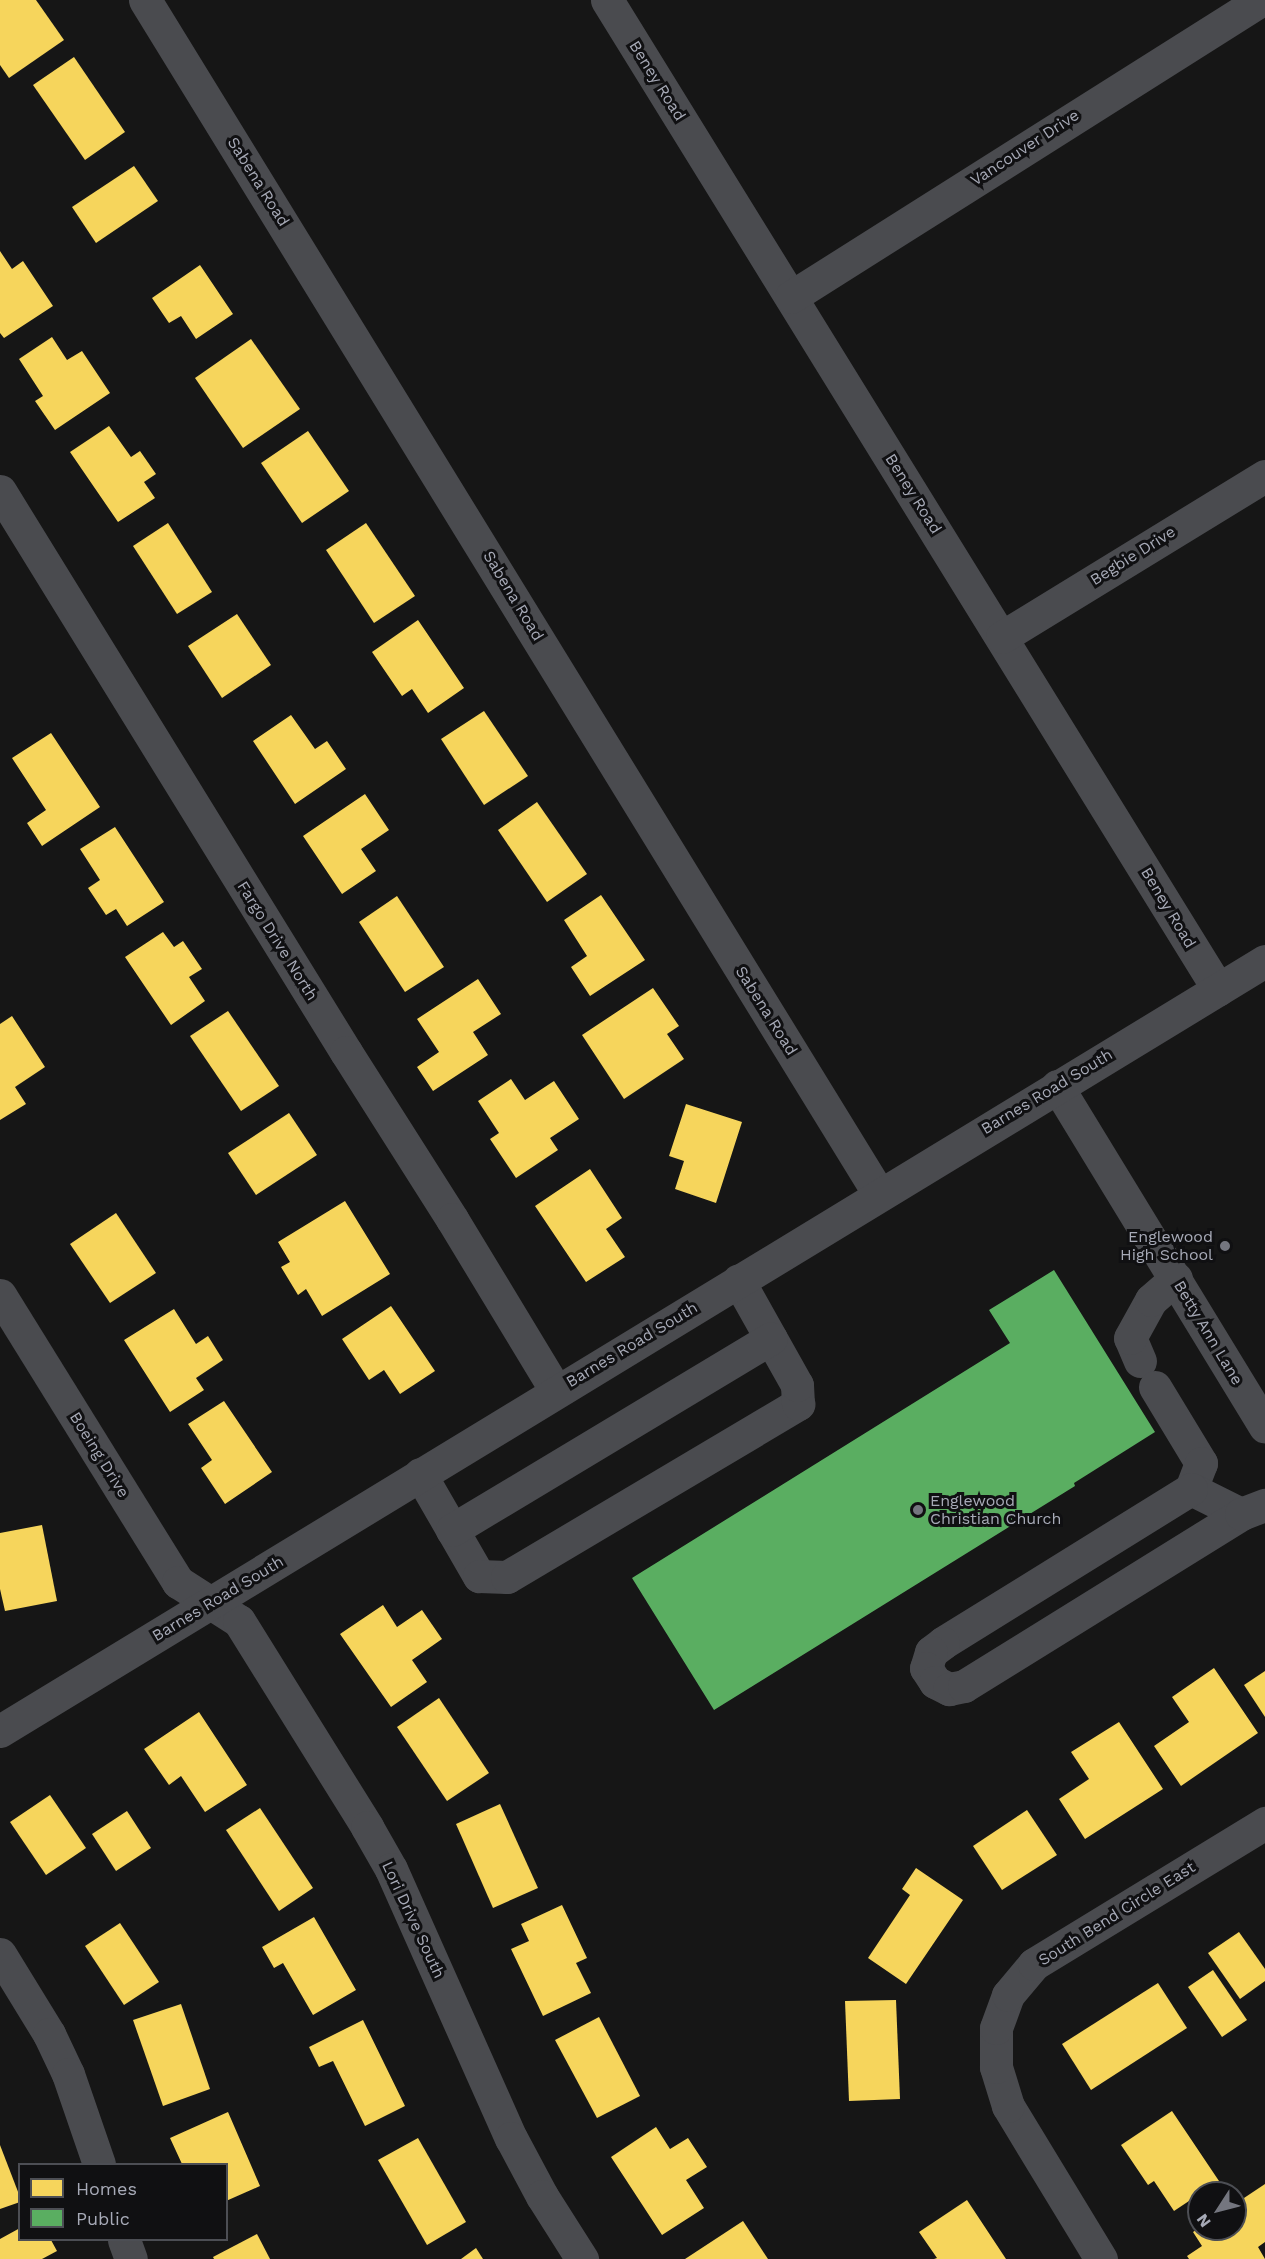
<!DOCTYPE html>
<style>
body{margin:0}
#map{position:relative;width:1265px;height:2259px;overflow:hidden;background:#161616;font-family:"Work Sans",sans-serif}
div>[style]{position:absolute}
.homes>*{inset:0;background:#f6d55c}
.public>*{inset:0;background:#5aae61}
.minor>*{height:33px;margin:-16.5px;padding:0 16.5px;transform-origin:16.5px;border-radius:16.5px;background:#4a4b4f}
.dots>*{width:16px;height:16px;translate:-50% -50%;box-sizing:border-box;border:3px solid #101012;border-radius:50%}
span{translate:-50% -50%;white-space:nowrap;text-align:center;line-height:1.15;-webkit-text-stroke:6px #101012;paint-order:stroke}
.street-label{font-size:16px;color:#a7aab7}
.poi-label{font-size:16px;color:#a7aab7}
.right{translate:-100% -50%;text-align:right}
.left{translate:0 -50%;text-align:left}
.legend{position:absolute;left:18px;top:2163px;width:210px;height:78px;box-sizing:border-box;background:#101012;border:2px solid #4c4e54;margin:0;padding:8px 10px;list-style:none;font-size:18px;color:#a7aab7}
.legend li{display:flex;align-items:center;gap:12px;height:30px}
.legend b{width:30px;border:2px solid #4c4e54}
.north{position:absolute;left:1187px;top:2181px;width:60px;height:60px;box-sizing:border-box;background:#101012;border:2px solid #4c4e54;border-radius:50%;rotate:234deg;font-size:16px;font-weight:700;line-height:24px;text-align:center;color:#a7aab7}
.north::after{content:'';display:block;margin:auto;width:21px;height:27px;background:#74767f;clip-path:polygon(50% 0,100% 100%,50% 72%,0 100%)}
</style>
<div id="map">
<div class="homes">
<div style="clip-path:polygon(0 0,36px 0,64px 40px,9px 78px,0 65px)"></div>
<div style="clip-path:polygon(74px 57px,125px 132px,85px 160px,33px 85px)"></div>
<div style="clip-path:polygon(134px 166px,158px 201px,96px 243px,72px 207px)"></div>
<div style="clip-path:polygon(0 251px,12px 269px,23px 261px,53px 306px,4px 338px,0 333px)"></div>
<div style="clip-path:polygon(200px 265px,233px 314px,196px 339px,181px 316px,169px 323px,152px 298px)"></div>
<div style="clip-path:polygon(52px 337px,67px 360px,82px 351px,110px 393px,55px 430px,35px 401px,43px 396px,19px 359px)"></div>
<div style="clip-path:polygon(251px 339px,300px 409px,243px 448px,195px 378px)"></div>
<div style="clip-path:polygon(109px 426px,131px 457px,140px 451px,156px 474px,144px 482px,155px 498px,118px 522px,70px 452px)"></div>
<div style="clip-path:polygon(308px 431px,349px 491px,302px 523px,261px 463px)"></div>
<div style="clip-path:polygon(168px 523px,212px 592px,177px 614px,133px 546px)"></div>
<div style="clip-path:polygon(366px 523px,415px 596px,374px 623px,326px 550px)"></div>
<div style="clip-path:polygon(237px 614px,271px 665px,222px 698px,188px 646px)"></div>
<div style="clip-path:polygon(418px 620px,464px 688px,428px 713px,412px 689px,402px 696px,372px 652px)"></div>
<div style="clip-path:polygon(484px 711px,528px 776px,484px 805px,441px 739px)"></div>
<div style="clip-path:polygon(291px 715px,315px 749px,327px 741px,346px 769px,295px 804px,253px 741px)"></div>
<div style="clip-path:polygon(51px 733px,100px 807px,42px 846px,27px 823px,46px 810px,12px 758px)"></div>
<div style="clip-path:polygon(365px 794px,389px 830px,361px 849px,376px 871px,342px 894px,303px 836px)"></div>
<div style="clip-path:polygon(537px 802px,587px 874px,547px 902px,498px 830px)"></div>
<div style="clip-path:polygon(115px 827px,164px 902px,127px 926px,116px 909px,106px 915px,88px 888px,100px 880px,80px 849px)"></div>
<div style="clip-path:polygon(601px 895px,645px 960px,590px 996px,571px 967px,587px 956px,564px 920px)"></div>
<div style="clip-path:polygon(397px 896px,444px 967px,405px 992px,359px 922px)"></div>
<div style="clip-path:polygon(163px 932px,174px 947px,183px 941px,202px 969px,189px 977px,205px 1001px,171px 1025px,125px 957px)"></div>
<div style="clip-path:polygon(478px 979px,501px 1014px,473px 1032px,488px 1055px,433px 1091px,417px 1067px,439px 1052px,417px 1019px)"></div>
<div style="clip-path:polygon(653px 988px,679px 1026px,667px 1034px,684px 1059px,624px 1099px,582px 1035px)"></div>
<div style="clip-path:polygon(228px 1011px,279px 1086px,241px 1111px,190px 1036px)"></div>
<div style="clip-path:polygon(12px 1016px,45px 1067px,15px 1087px,26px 1104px,0 1120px,0 1024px)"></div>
<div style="clip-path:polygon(511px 1079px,525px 1100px,554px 1081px,579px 1119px,550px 1138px,558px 1150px,516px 1178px,490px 1139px,499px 1133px,478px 1101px)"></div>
<div style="clip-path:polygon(686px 1104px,742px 1122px,716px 1203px,675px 1189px,684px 1161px,669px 1156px)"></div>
<div style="clip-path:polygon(289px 1113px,317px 1155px,256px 1195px,228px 1153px)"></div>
<div style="clip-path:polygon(590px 1169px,622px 1218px,606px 1229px,625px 1257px,586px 1282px,535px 1206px)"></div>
<div style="clip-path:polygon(345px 1201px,390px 1274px,322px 1316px,306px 1289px,298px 1295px,281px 1267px,290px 1262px,278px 1242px)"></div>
<div style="clip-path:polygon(116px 1213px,156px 1273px,110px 1303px,70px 1244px)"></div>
<div style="clip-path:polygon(391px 1306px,435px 1371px,400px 1394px,384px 1370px,369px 1380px,342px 1339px)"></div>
<div style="clip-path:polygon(174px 1309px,196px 1344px,208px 1336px,223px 1360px,196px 1378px,204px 1390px,170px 1412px,124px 1340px)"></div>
<div style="clip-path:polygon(224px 1401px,272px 1472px,225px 1504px,201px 1468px,212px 1460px,188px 1424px)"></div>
<div style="clip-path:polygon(42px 1525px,57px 1601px,5px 1611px,0 1589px,0 1533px)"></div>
<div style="clip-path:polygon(383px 1605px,397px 1627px,422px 1610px,442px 1639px,412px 1660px,427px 1682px,391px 1707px,340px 1634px)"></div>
<div style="clip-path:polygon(1214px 1668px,1258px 1733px,1181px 1786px,1154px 1746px,1189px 1722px,1172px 1697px)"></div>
<div style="clip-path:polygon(1265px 1671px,1265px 1717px,1244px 1685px)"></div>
<div style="clip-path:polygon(439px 1698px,489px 1773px,447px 1801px,397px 1727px)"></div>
<div style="clip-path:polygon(199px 1712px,247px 1785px,205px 1812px,181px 1776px,169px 1785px,144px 1749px)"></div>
<div style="clip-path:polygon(1119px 1722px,1163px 1789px,1085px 1839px,1059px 1799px,1089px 1779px,1071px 1752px)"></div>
<div style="clip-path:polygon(50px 1795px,86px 1848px,46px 1875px,10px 1822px)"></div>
<div style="clip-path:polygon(500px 1804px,538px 1888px,493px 1908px,456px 1824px)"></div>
<div style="clip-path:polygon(260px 1808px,313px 1888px,279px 1911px,226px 1830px)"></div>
<div style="clip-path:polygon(1027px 1810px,1057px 1855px,1002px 1890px,973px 1846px)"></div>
<div style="clip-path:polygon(127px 1811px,151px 1848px,116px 1871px,92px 1834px)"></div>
<div style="clip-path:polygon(916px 1868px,963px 1900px,906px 1984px,868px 1958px,910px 1895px,902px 1889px)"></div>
<div style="clip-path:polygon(562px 1905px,587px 1958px,576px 1963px,591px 1993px,543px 2016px,511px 1949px,529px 1941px,521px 1924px)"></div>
<div style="clip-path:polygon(314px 1917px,356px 1990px,313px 2015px,283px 1963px,274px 1968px,262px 1947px)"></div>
<div style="clip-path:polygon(120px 1923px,159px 1982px,124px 2005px,85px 1946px)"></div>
<div style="clip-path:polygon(1239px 1932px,1265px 1969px,1265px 1981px,1240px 1999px,1208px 1953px)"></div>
<div style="clip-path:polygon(1213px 1970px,1247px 2020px,1222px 2037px,1188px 1987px)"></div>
<div style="clip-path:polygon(1158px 1983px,1187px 2028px,1091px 2090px,1062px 2044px)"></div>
<div style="clip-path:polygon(896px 2000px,900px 2099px,849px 2101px,845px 2001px)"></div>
<div style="clip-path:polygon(181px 2004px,210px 2089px,163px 2106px,133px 2020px)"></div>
<div style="clip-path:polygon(599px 2017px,640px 2096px,597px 2118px,555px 2040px)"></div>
<div style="clip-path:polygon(363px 2020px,405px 2106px,365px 2126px,333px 2061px,319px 2067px,309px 2047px)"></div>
<div style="clip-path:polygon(1172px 2111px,1219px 2181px,1174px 2211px,1154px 2181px,1148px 2185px,1121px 2145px)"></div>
<div style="clip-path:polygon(228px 2112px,260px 2186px,226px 2201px,226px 2164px,182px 2164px,170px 2138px)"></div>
<div style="clip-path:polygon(656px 2127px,670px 2149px,688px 2138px,707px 2167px,686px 2180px,704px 2208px,662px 2235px,611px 2157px)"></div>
<div style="clip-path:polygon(418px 2138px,466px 2222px,427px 2245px,378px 2160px)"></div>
<div style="clip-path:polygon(0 2145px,20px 2197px,20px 2202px,0 2209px)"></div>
<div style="clip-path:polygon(1265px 2184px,1265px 2242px,1258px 2247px,1265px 2259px,1189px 2259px,1187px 2256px,1202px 2246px,1193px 2232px,1199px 2228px,1235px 2229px,1235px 2204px)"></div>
<div style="clip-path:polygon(967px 2200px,1006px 2259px,934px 2259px,937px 2258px,919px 2232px)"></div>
<div style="clip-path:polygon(743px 2221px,768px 2259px,685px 2259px)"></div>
<div style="clip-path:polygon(20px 2228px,20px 2240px,51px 2240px,57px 2251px,42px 2259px,0 2259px,0 2239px)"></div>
<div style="clip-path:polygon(257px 2234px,270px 2259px,214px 2259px,213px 2257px)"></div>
<div style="clip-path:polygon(476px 2248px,483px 2259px,461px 2259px)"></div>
</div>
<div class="public">
<div style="clip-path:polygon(1054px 1270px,1155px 1432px,1074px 1483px,1075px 1486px,714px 1710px,632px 1578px,1010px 1343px,989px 1310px)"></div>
</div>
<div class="minor">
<div style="left:145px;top:0;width:1402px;rotate:58.42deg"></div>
<div style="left:607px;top:0;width:1163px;rotate:58.29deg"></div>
<div style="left:791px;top:297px;width:556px;rotate:-32.29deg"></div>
<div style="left:0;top:491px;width:659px;rotate:58.34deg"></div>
<div style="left:346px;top:1052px;width:198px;rotate:57.6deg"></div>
<div style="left:452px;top:1219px;width:201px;rotate:58.8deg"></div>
<div style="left:1002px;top:637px;width:308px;rotate:-31.5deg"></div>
<div style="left:1057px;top:1086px;width:399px;rotate:58.6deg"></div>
<div style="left:0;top:1295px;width:338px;rotate:58.2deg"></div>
<div style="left:178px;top:1582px;width:72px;rotate:32.6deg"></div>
<div style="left:239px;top:1621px;width:243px;rotate:58.1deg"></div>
<div style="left:367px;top:1827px;width:48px;rotate:60.3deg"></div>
<div style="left:391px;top:1869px;width:295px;rotate:66deg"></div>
<div style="left:511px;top:2138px;width:66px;rotate:61.9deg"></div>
<div style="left:542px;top:2196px;width:75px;rotate:57.6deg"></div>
<div style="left:1140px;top:1361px;width:25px;rotate:-113deg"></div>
<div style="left:1130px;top:1338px;width:43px;rotate:-61.1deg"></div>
<div style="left:1151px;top:1300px;width:33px;rotate:-41deg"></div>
<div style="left:1155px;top:1387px;width:89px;rotate:58.8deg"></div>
<div style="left:1201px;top:1463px;width:28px;rotate:111deg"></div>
<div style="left:420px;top:1474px;width:118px;rotate:60deg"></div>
<div style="left:479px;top:1576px;width:28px;rotate:2deg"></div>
<div style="left:507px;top:1577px;width:339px;rotate:-30.7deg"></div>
<div style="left:798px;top:1404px;width:19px;rotate:-93deg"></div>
<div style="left:797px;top:1385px;width:120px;rotate:-119.3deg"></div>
<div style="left:1241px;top:1514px;width:56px;rotate:-153.4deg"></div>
<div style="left:1191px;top:1489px;width:292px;rotate:148.2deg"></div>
<div style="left:943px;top:1643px;width:15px;rotate:143deg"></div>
<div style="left:931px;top:1652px;width:17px;rotate:107deg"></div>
<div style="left:926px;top:1668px;width:17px;rotate:57deg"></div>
<div style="left:935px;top:1682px;width:16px;rotate:27deg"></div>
<div style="left:949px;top:1689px;width:15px;rotate:-11deg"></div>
<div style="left:964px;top:1686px;width:326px;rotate:-31.8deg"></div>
<div style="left:1241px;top:1514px;width:26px;rotate:-21deg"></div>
<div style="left:452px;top:1530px;width:372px;rotate:-31deg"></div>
<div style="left:0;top:1731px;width:1481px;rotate:-31.33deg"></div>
<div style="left:0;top:1954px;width:94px;rotate:58.5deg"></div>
<div style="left:49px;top:2034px;width:44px;rotate:64.6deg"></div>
<div style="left:68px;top:2074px;width:95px;rotate:71deg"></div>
<div style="left:124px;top:2240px;width:20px;rotate:70deg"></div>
<div style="left:1101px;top:2259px;width:179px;rotate:-121.3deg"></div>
<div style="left:1008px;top:2106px;width:41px;rotate:-107.1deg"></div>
<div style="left:996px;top:2067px;width:39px;rotate:-90deg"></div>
<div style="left:996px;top:2028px;width:35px;rotate:-70deg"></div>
<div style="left:1008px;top:1995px;width:40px;rotate:-50deg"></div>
<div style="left:1034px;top:1964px;width:271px;rotate:-31.4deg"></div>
</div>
<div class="dots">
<div style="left:1225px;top:1246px;background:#74767f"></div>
<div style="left:918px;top:1510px;background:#74767f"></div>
</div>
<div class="street-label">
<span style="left:657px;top:81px;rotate:58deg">Beney Road</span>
<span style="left:1025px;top:148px;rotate:-33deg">Vancouver Drive</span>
<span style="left:258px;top:182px;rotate:58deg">Sabena Road</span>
<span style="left:913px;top:494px;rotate:58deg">Beney Road</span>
<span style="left:1133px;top:556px;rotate:-32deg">Begbie Drive</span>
<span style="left:513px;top:596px;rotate:59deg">Sabena Road</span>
<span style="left:1168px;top:908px;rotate:59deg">Beney Road</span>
<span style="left:277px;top:941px;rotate:58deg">Fargo Drive North</span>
<span style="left:766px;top:1011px;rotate:58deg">Sabena Road</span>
<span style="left:1047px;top:1092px;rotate:-31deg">Barnes Road South</span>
<span style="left:1208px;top:1333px;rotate:59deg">Betty Ann Lane</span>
<span style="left:632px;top:1345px;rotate:-31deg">Barnes Road South</span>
<span style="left:99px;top:1455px;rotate:58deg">Boeing Drive</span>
<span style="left:218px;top:1599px;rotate:-31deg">Barnes Road South</span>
<span style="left:1117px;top:1914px;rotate:-32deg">South Bend Circle East</span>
<span style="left:413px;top:1920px;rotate:65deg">Lori Drive South</span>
</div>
<div class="poi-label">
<span class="right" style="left:1213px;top:1246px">Englewood<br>High School</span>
<span class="left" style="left:930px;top:1510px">Englewood<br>Christian Church</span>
</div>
<ul class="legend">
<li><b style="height:16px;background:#f6d55c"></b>Homes</li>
<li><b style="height:16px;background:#5aae61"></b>Public</li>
</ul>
<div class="north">N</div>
</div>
